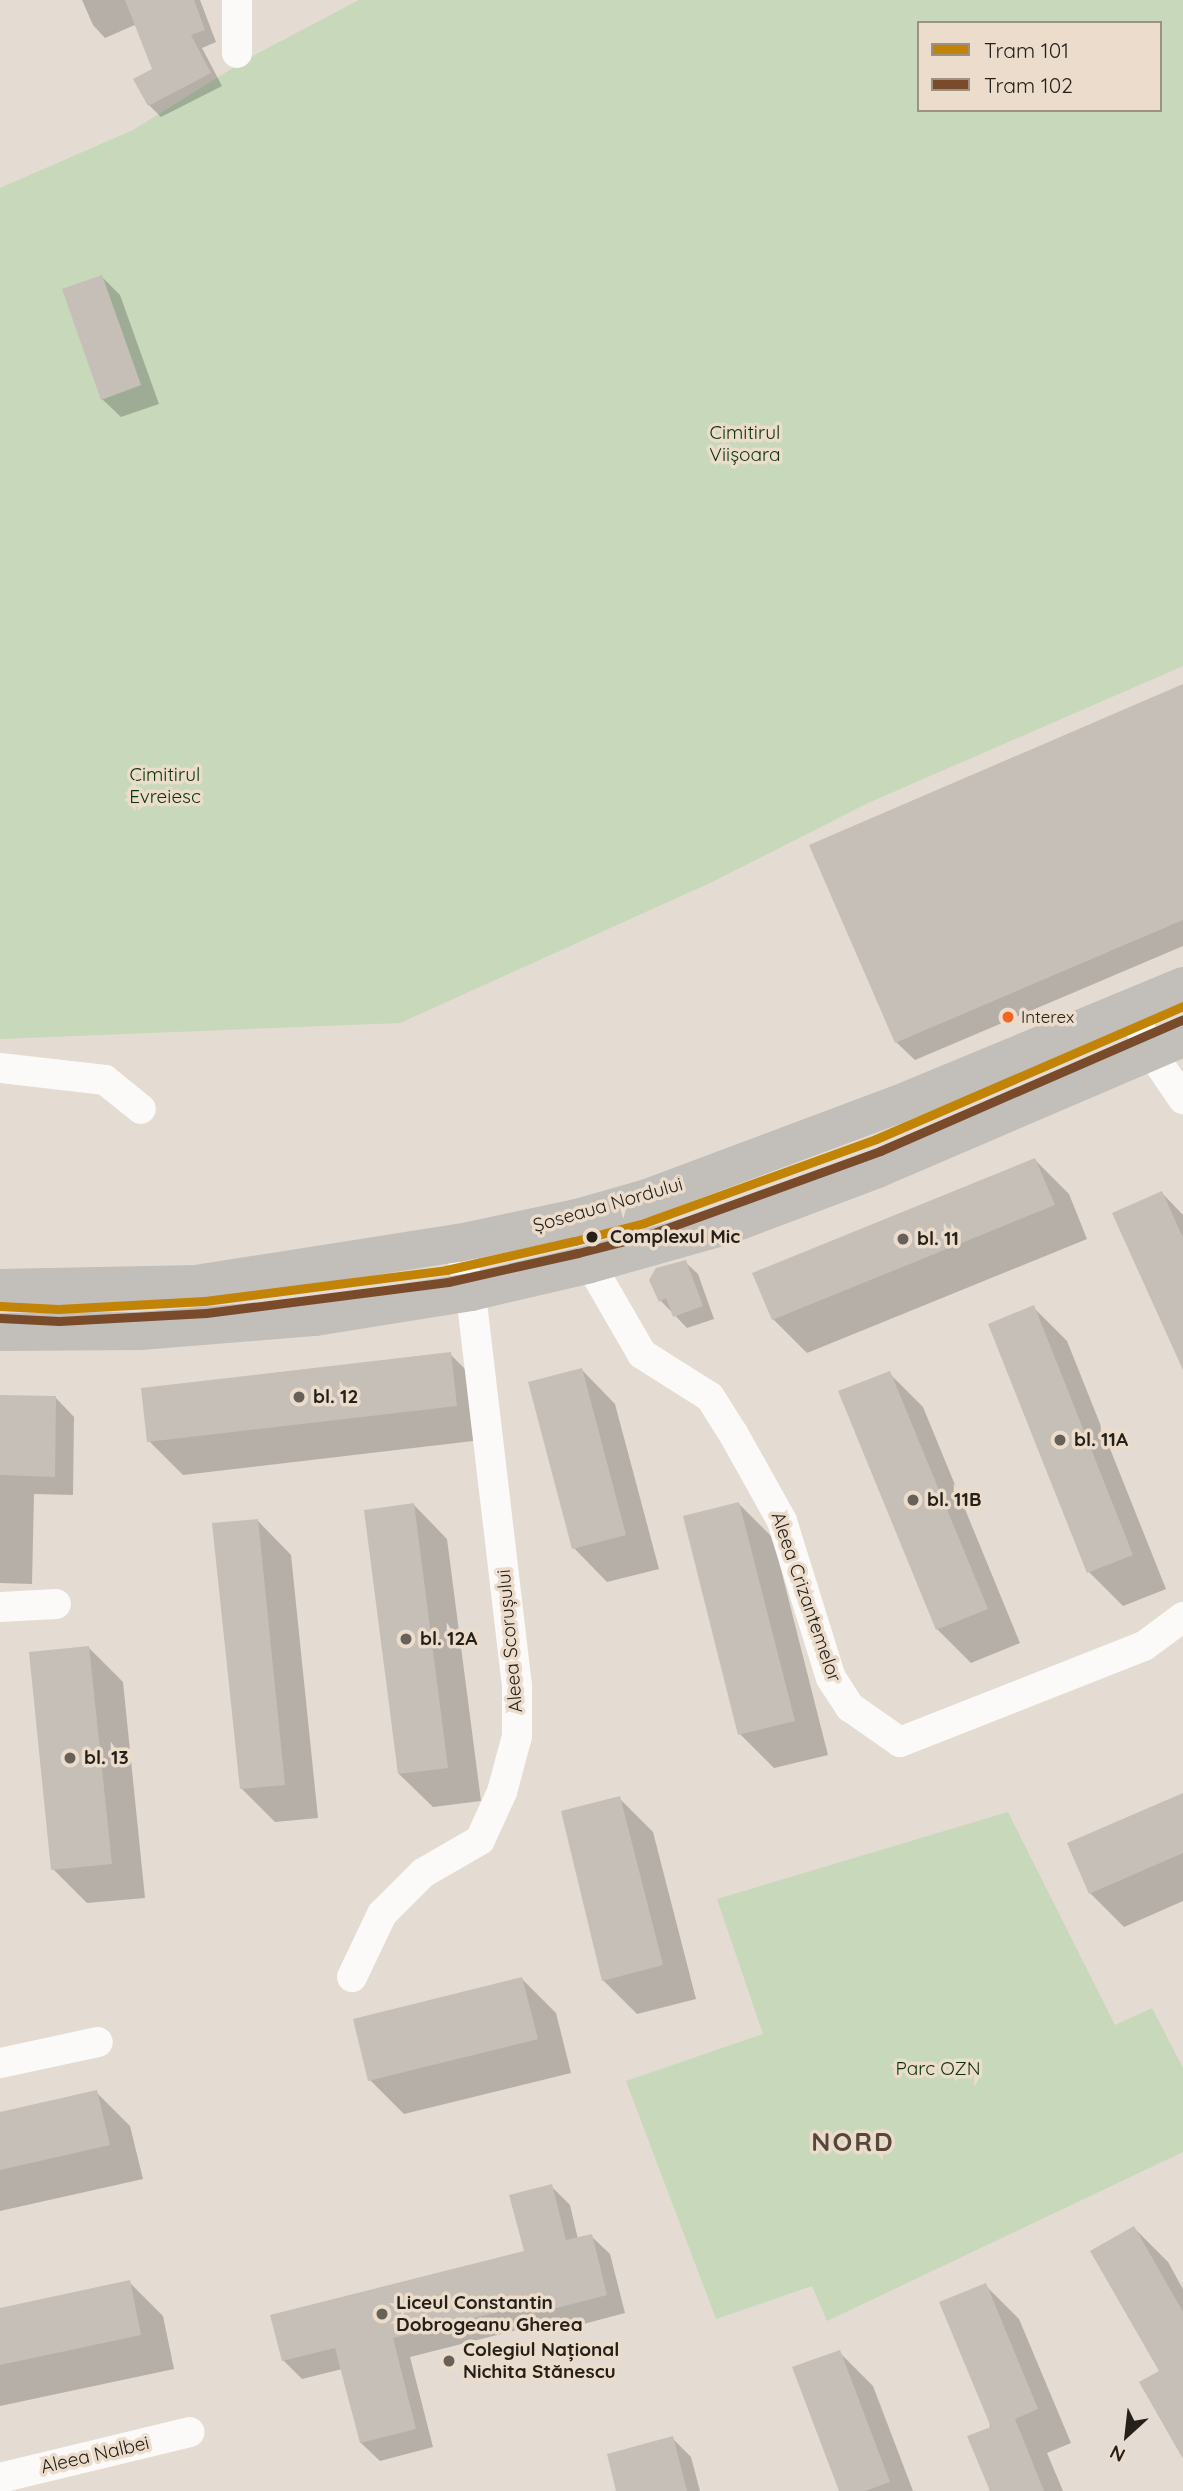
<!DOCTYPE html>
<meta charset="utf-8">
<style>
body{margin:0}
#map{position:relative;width:1183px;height:2491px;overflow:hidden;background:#e4dbd2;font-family:Quicksand,sans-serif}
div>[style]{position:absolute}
.green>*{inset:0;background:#c7d8bb}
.shadow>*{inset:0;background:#0003}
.building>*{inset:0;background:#c6bfb8}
.street>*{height:30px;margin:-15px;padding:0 15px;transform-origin:15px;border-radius:15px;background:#fbfaf8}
.secondary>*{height:38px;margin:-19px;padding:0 19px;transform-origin:19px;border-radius:19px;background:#c2beb9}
.tram-1>*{height:9px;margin:-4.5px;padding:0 4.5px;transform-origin:4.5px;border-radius:4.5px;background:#c28406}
.tram-2>*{height:9px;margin:-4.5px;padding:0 4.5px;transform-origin:4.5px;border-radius:4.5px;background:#7a4b2a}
.dots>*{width:19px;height:19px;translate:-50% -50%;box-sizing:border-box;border:4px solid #ebdccb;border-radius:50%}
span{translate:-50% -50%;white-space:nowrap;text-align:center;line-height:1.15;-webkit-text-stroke:7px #ebdccb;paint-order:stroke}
.bus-label{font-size:17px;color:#25201a}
.left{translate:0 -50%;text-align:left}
.park-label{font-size:19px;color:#063500}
.street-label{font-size:19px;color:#25201a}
.stop-label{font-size:19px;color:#25201a;font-weight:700}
.poi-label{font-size:19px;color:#25201a;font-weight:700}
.district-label{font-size:26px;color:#55483a;font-weight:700;letter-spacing:2px}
.legend{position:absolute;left:917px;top:21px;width:245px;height:91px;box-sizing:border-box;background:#ebdccb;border:2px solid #9c9184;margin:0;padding:9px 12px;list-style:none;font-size:21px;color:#25201a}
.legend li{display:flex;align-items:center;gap:14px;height:35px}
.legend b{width:35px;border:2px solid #9c9184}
.north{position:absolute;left:1092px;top:2400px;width:70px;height:70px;-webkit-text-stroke:5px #ebdccb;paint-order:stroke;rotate:207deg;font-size:19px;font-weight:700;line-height:28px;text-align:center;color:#25201a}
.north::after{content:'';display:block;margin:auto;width:24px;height:32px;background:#25201a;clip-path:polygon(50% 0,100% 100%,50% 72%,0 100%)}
</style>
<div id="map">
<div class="green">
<div style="clip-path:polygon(evenodd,359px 0,1183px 0,1183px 666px,868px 803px,712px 882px,400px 1023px,0 1039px,0 188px,133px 130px,249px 58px,359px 0,919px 23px,1160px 23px,1160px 110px,919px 110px,919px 23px)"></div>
<div style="clip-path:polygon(1008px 1812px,1115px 2025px,1152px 2008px,1183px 2068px,1183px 2152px,827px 2321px,812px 2286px,716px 2319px,626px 2081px,763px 2034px,717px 1899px)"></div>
</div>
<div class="shadow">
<div style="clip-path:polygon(82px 0,200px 0,216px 42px,202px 48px,222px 86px,161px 117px,149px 105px,154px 70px,137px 24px,105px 38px,93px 25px)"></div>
<div style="clip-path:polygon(102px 277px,120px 295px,159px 404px,121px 417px,102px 399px)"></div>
<div style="clip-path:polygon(1183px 686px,1183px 946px,915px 1060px,896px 1042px)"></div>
<div style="clip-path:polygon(1035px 1160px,1069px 1194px,1087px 1239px,807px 1353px,773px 1319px)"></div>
<div style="clip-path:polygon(1162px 1193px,1183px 1215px,1183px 1365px)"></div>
<div style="clip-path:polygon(685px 1262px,698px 1274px,714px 1319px,687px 1328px,660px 1300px)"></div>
<div style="clip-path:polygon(1033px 1307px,1067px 1341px,1166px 1589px,1123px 1606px,1089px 1572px,990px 1325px)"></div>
<div style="clip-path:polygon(450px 1354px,484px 1388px,490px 1439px,183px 1475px,149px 1441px)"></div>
<div style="clip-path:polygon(582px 1370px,615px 1404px,659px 1569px,607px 1582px,574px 1548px)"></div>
<div style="clip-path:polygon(889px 1373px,923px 1407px,1020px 1643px,971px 1663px,937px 1629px)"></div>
<div style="clip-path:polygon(0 1397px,56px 1398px,74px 1417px,73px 1495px,34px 1494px,32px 1584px,0 1583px)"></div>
<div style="clip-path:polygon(739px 1504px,773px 1538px,828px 1755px,774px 1768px,740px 1734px)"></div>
<div style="clip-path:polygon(414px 1505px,447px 1539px,481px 1801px,433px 1807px,399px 1774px)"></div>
<div style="clip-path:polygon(258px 1521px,291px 1555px,318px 1818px,275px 1822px,241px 1788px)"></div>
<div style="clip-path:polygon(89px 1648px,123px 1682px,145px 1898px,87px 1903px,53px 1869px)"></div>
<div style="clip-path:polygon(1183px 1795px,1183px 1901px,1124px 1927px,1090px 1893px)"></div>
<div style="clip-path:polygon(619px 1798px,653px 1832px,696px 1999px,637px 2014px,603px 1980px)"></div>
<div style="clip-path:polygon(522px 1979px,556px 2013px,571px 2073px,404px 2114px,370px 2080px)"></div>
<div style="clip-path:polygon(96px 2092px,130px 2126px,143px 2179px,0 2211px,0 2114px)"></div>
<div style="clip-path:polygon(551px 2186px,570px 2205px,578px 2239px,591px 2236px,610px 2254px,625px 2313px,557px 2331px,548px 2322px,410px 2357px,433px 2447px,380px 2461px,361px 2443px,342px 2369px,302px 2379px,283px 2360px,526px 2252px)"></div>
<div style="clip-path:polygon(1134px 2228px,1168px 2262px,1183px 2289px,1183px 2456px,1161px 2371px)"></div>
<div style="clip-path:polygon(129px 2282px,163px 2316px,174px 2369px,0 2406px,0 2309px)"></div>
<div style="clip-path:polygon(985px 2285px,1019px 2319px,1071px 2443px,1047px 2453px,1063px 2491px,992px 2491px)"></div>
<div style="clip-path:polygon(839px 2352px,873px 2386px,913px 2491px,841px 2491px)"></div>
<div style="clip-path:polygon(672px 2438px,691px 2457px,700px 2491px,618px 2491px)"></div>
</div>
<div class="building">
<div style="clip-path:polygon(125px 0,194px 0,205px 30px,191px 35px,211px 73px,148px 106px,133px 79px,152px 69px)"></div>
<div style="clip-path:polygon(102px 275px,141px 385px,101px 400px,62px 289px)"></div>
<div style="clip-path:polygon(1183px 684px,1183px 920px,895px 1043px,809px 845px)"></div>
<div style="clip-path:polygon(1035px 1158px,1055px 1205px,772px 1320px,752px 1273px)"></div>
<div style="clip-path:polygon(1162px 1191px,1183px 1238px,1183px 1370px,1112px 1213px)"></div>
<div style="clip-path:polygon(686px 1260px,703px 1306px,673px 1317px,666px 1298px,659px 1302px,649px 1280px,656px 1268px)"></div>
<div style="clip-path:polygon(1034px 1305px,1133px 1555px,1087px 1573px,988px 1324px)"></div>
<div style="clip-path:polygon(451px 1352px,457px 1406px,147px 1442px,141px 1388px)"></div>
<div style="clip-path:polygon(582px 1368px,626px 1535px,572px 1549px,528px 1382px)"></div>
<div style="clip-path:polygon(890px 1371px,988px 1609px,936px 1630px,838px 1391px)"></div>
<div style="clip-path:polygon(0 1395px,56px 1396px,55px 1477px,0 1475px)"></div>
<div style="clip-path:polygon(739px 1502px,795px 1721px,738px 1735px,683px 1516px)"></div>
<div style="clip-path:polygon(414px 1503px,448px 1768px,398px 1774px,364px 1510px)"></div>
<div style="clip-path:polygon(258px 1519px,285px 1785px,240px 1789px,212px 1523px)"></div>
<div style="clip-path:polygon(89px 1646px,112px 1864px,51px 1870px,29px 1652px)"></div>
<div style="clip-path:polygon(1183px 1793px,1183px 1853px,1089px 1894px,1067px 1843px)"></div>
<div style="clip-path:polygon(620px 1796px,663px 1965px,602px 1981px,561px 1811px)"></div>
<div style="clip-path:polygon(522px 1977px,538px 2039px,368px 2081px,353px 2019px)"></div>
<div style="clip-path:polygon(97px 2090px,110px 2145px,0 2170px,0 2112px)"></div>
<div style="clip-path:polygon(552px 2184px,566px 2240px,592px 2234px,607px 2295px,537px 2313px,530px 2304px,393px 2338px,416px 2429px,360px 2443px,335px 2348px,282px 2361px,270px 2315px,524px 2251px,509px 2195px)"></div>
<div style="clip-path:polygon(1134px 2226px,1183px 2312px,1183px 2459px,1139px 2382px,1159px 2371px,1090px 2251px)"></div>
<div style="clip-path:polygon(130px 2280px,141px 2335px,0 2365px,0 2308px)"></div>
<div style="clip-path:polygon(986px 2283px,1038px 2409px,1015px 2419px,1044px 2491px,990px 2491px,967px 2436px,991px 2427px,939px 2302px)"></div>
<div style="clip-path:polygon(840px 2350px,890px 2482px,865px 2491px,839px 2491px,792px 2367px)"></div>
<div style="clip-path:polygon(673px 2436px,687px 2491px,616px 2491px,607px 2454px)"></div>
</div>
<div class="street">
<div style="left:237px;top:0;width:53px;rotate:90deg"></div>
<div style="left:1130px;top:1007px;width:50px;rotate:65deg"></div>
<div style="left:1151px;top:1052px;width:57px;rotate:55.8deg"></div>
<div style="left:0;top:1068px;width:106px;rotate:6.5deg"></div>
<div style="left:105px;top:1080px;width:46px;rotate:38.9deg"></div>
<div style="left:590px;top:1264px;width:104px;rotate:60deg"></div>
<div style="left:642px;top:1354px;width:80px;rotate:32.3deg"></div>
<div style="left:710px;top:1397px;width:45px;rotate:57.7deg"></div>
<div style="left:734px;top:1435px;width:98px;rotate:60.8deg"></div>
<div style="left:782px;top:1521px;width:164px;rotate:72.7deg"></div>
<div style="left:831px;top:1678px;width:35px;rotate:57deg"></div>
<div style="left:850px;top:1707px;width:61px;rotate:35deg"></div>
<div style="left:900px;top:1742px;width:262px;rotate:-21.5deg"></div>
<div style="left:1144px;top:1646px;width:49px;rotate:-36.6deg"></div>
<div style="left:0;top:1607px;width:56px;rotate:-3.1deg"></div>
<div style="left:352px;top:1977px;width:70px;rotate:-64.5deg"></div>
<div style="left:382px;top:1914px;width:58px;rotate:-45deg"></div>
<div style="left:423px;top:1873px;width:66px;rotate:-30.1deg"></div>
<div style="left:480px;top:1840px;width:53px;rotate:-65.4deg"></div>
<div style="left:502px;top:1792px;width:58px;rotate:-75deg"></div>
<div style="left:517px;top:1736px;width:50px;rotate:-90deg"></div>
<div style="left:517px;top:1686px;width:387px;rotate:-96.7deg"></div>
<div style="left:472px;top:1302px;width:60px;rotate:-102.4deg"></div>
<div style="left:0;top:2063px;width:100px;rotate:-12.1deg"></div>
<div style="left:0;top:2478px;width:195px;rotate:-13.6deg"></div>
</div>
<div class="secondary">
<div style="left:0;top:1288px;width:196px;rotate:-1.2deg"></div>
<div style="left:196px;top:1284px;width:266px;rotate:-8.9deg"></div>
<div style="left:459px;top:1243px;width:121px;rotate:-12deg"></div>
<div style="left:577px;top:1218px;width:73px;rotate:-15.9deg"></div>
<div style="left:647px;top:1198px;width:266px;rotate:-20.5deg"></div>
<div style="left:896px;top:1105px;width:311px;rotate:-22.5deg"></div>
<div style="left:0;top:1332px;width:140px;rotate:-0.4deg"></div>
<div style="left:140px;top:1331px;width:176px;rotate:-4.6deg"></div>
<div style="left:315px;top:1317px;width:158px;rotate:-9.1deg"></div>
<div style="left:471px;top:1292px;width:122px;rotate:-13.2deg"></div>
<div style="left:590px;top:1264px;width:144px;rotate:-15.7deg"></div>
<div style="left:729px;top:1225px;width:158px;rotate:-20.7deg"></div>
<div style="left:877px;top:1169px;width:333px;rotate:-23.2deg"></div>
</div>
<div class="tram-1">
<div style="left:0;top:1306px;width:58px;rotate:3deg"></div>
<div style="left:58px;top:1309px;width:147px;rotate:-3.1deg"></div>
<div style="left:205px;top:1301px;width:243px;rotate:-7.3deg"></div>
<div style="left:446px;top:1270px;width:132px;rotate:-12.7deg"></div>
<div style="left:575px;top:1241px;width:71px;rotate:-14.6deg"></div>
<div style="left:644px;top:1223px;width:247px;rotate:-19.9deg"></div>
<div style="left:876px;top:1139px;width:335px;rotate:-23.4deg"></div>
</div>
<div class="tram-2">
<div style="left:0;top:1318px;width:59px;rotate:2.9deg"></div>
<div style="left:59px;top:1321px;width:147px;rotate:-3.1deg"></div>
<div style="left:206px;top:1313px;width:244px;rotate:-7.3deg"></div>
<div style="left:448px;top:1282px;width:133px;rotate:-12.6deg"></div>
<div style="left:578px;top:1253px;width:72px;rotate:-14.4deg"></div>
<div style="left:648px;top:1235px;width:247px;rotate:-19.9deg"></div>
<div style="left:880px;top:1151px;width:331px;rotate:-23.5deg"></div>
</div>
<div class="dots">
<div style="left:1008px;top:1017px;background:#f26522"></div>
<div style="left:592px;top:1237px;background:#25201a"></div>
<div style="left:903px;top:1239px;background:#68615a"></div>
<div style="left:299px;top:1397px;background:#68615a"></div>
<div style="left:1060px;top:1440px;background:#68615a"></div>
<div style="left:913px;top:1500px;background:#68615a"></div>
<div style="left:406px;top:1639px;background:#68615a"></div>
<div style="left:70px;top:1758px;background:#68615a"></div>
<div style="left:382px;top:2314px;background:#68615a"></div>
<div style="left:449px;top:2361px;background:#68615a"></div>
</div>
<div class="bus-label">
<span class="left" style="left:1021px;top:1017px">Interex</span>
</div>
<div class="park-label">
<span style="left:745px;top:444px">Cimitirul<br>Viișoara</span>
<span style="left:165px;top:786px">Cimitirul<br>Evreiesc</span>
<span style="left:938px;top:2069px">Parc OZN</span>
</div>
<div class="street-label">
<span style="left:608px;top:1205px;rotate:-16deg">Șoseaua Nordului</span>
<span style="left:806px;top:1597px;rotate:71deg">Aleea Crizantemelor</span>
<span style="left:510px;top:1641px;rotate:-95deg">Aleea Scorușului</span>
<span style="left:95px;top:2455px;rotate:-13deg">Aleea Nalbei</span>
</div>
<div class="stop-label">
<span class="left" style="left:610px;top:1237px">Complexul Mic</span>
</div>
<div class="poi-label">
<span class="left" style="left:917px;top:1239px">bl. 11</span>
<span class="left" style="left:313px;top:1397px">bl. 12</span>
<span class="left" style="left:1074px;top:1440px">bl. 11A</span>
<span class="left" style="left:927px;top:1500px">bl. 11B</span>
<span class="left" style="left:420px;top:1639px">bl. 12A</span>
<span class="left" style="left:84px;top:1758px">bl. 13</span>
<span class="left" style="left:396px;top:2314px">Liceul Constantin<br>Dobrogeanu Gherea</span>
<span class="left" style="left:463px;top:2361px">Colegiul Național<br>Nichita Stănescu</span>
</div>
<div class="district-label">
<span style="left:853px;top:2142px">NORD</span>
</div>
<ul class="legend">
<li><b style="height:9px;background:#c28406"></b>Tram 101</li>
<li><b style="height:9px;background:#7a4b2a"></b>Tram 102</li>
</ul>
<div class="north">N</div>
</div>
